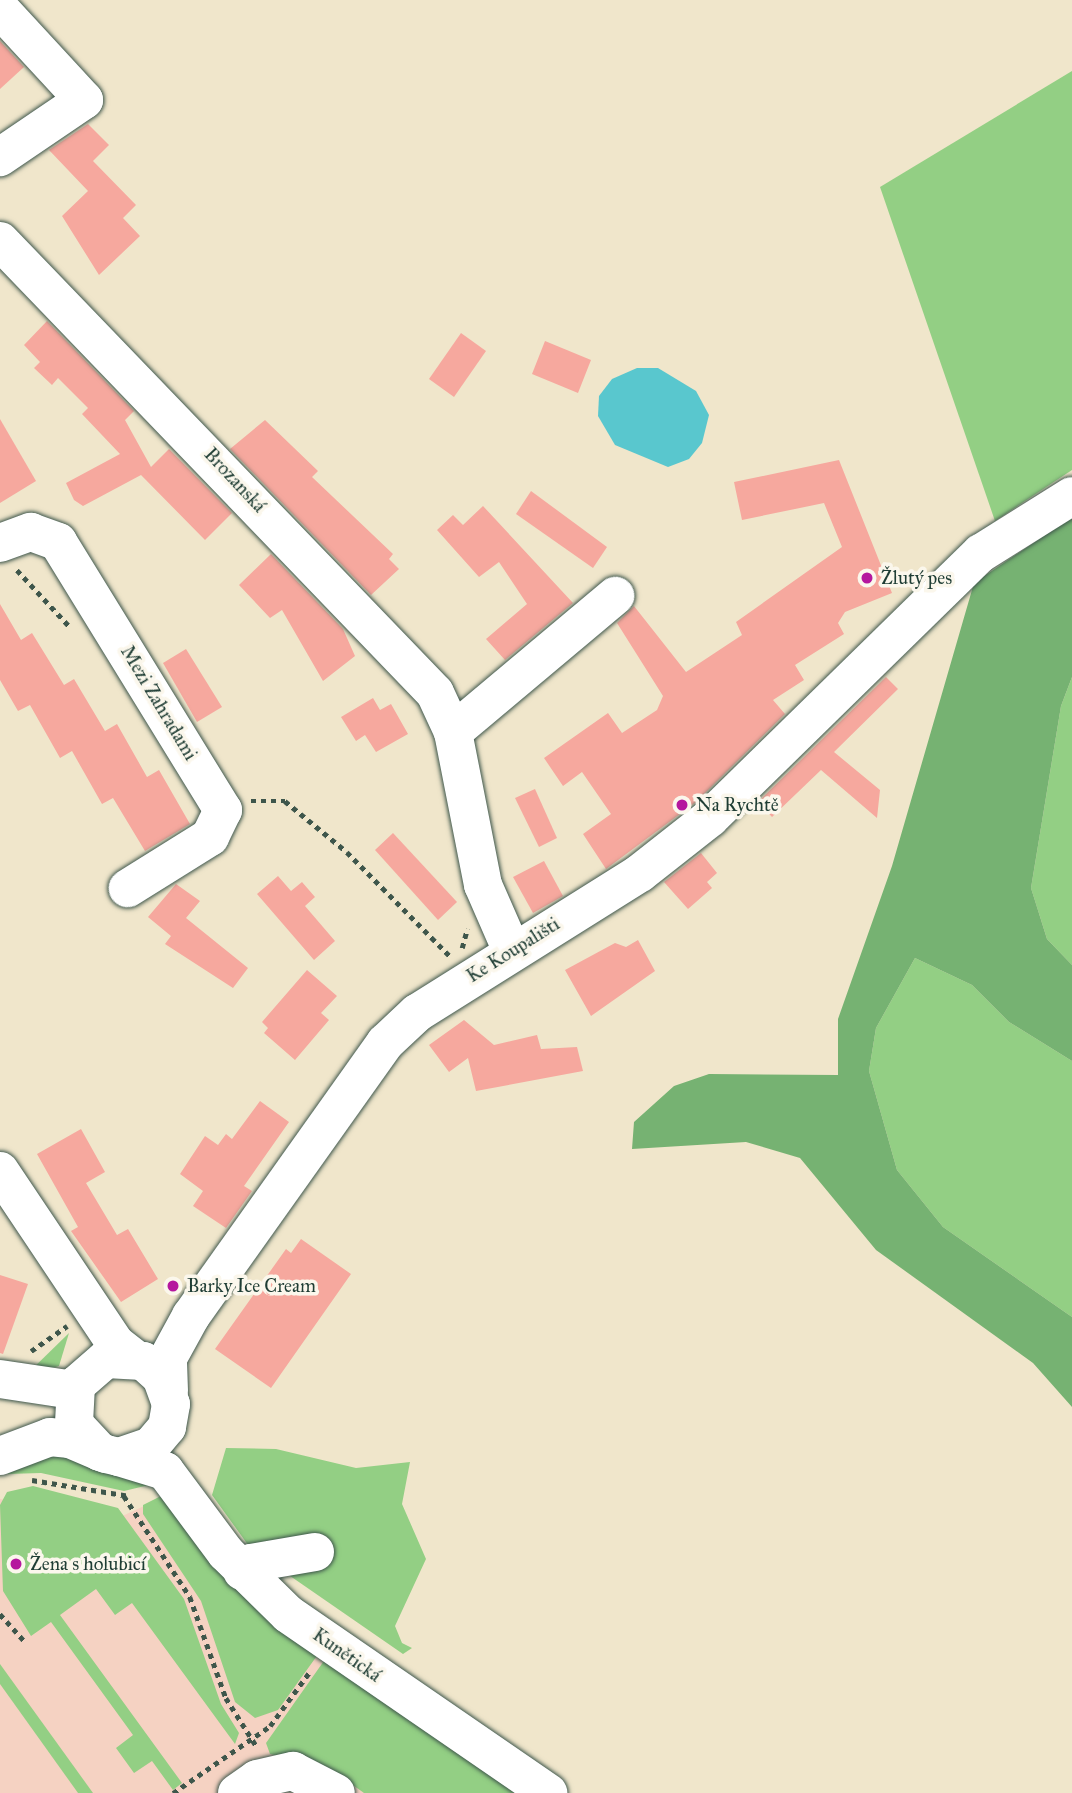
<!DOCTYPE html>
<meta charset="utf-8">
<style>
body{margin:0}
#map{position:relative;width:1072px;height:1793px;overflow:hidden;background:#f0e6cb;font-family:"IM FELL Great Primer",serif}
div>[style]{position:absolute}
.built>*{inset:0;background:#f5d2c2}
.green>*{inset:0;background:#93cf84}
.forest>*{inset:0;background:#76b272}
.water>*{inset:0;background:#59c7ce}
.building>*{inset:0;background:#f6a89e}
.path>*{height:4.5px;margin-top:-2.25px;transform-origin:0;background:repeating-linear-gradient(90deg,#3e564b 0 5px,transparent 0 10px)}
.roads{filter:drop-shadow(0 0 2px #3e564b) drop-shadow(0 0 2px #3e564b)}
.minor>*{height:38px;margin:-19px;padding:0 19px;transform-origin:19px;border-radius:19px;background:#fff}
.dots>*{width:19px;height:19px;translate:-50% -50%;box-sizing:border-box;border:4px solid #fbf7ec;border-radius:50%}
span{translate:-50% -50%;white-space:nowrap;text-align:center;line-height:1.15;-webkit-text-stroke:7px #fbf7ec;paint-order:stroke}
.street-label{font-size:19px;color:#1f3d34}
.poi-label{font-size:19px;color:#1f3d34}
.left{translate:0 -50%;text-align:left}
</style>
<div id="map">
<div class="built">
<div style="clip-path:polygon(168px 1495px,520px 1793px,0 1793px,0 1499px,118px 1518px)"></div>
</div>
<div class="green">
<div style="clip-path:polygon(1072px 71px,1072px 470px,995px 521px,880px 187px)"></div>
<div style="clip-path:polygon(1072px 677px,1072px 965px,1047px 939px,1031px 888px,1061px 706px)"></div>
<div style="clip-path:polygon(915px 958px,972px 985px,1009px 1022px,1072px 1061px,1072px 1317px,943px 1227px,897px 1170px,869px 1071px,876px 1028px)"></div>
<div style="clip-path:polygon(69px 1333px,59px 1366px,25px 1376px)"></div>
<div style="clip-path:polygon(43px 1447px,149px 1485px,124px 1491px,41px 1473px,7px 1474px)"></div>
<div style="clip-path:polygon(226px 1448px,276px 1449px,356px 1468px,410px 1462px,402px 1504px,426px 1559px,395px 1626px,402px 1643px,412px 1648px,403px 1654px,251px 1549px,212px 1495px)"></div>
<div style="clip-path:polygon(33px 1486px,118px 1508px,184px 1599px,221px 1704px,239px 1733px,235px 1744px,132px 1603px,115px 1615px,96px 1589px,60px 1615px,182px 1783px,173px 1790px,152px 1761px,134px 1773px,116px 1748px,133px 1735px,51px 1622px,31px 1636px,3px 1591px,0 1505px,7px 1492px)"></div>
<div style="clip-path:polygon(161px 1496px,319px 1653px,278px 1710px,255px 1718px,235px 1702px,201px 1601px,143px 1514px,143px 1505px)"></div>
<div style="clip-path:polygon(326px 1658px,523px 1793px,364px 1793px,329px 1768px,270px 1754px,266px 1743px)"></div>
<div style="clip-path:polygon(0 1664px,93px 1793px,78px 1793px,0 1684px)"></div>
</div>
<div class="forest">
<div style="clip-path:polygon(1072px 517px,1072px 677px,1061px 706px,1031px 888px,1047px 939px,1072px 965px,1072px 1061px,1009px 1022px,972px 985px,915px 958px,876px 1028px,869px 1071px,897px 1170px,943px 1227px,1072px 1317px,1072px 1407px,1033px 1363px,876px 1250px,800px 1158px,746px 1142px,632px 1149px,634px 1122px,674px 1086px,709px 1074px,838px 1075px,838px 1019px,892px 866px,974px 583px)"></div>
</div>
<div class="water">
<div style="clip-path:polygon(658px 368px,696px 391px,709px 415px,702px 443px,689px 459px,668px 467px,615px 445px,598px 416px,599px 396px,612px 379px,637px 368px)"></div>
</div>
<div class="building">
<div style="clip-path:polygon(0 41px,24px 67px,0 89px)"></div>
<div style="clip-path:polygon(88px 124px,109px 145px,93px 161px,136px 205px,123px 218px,140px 236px,99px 275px,62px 216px,88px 191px,49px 150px)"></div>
<div style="clip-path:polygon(47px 321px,134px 411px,125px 420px,151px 467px,169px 449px,232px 513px,205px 540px,141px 475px,83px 506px,74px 500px,66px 483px,120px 454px,82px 414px,88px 408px,58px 378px,52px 385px,34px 368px,40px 362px,24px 345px)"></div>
<div style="clip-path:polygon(461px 333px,486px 351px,454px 397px,429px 379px)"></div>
<div style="clip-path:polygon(545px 341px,591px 360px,578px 393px,532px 374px)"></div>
<div style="clip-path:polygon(0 419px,36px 481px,0 503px)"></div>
<div style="clip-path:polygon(265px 420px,318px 471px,312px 477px,393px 554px,389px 559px,399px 569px,371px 595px,230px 449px)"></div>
<div style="clip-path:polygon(839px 460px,892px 593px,845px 612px,838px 623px,844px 634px,795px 665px,804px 680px,773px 700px,785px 714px,696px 802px,606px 869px,583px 834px,611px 814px,582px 772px,563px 786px,544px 758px,608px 713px,622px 733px,657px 710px,663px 696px,617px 623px,634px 606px,686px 672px,742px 635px,736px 622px,842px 547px,824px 503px,742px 520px,734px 482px)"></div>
<div style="clip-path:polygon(531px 491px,607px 547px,593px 568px,516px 514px)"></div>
<div style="clip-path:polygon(483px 506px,573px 603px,505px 660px,486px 639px,527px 604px,499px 562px,479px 577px,437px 530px,453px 515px,463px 525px)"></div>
<div style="clip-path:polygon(271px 554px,343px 629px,355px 656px,323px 681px,282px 610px,270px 618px,239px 585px)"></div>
<div style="clip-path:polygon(0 604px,21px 640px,32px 633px,64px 685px,74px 679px,105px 731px,117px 724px,147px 777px,159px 770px,190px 824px,145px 851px,113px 798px,102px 804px,72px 751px,60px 758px,30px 705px,18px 711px,0 680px)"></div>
<div style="clip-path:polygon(186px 649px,222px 707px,197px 722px,163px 663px)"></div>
<div style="clip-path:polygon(886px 677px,898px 689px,834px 752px,880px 790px,877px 818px,821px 770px,772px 817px,758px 802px)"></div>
<div style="clip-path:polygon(373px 698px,380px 710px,391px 704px,408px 734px,376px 752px,365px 735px,356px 741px,341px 717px)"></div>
<div style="clip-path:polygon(535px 789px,557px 838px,539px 847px,515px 798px)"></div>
<div style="clip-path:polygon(393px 833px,457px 902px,438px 920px,375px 850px)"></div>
<div style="clip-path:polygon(701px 853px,717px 873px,707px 882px,712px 888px,688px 909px,664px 882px)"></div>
<div style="clip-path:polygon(544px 861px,563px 896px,533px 913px,513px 877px)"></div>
<div style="clip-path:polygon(278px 876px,291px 891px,302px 882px,315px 897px,305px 906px,335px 941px,314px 960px,257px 894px)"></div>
<div style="clip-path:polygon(176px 884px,200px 901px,186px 918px,248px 968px,233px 988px,165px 944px,171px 936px,148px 917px)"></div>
<div style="clip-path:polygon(638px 940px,655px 971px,591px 1016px,565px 970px,615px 943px,626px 947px)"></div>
<div style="clip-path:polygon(307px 970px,337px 996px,321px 1013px,329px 1020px,295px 1060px,264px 1033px,268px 1028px,262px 1022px)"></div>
<div style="clip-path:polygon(464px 1020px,494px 1045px,537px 1035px,541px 1049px,577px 1047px,583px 1071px,476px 1091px,468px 1058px,449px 1072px,429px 1045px)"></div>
<div style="clip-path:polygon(260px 1101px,289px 1122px,244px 1186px,252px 1191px,226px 1228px,193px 1206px,203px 1191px,180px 1174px,205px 1136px,218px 1145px,226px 1134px,232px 1139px)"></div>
<div style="clip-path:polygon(81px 1129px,105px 1172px,86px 1183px,117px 1235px,128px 1229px,158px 1279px,121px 1302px,71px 1231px,78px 1227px,37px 1154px)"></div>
<div style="clip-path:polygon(301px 1239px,351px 1274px,271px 1388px,215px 1349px,286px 1249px,291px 1253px)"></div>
<div style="clip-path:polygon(0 1275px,28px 1284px,3px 1354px,0 1353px)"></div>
</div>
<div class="path">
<div style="left:17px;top:570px;width:78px;rotate:47.1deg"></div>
<div style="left:251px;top:801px;width:34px"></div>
<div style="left:285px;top:801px;width:80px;rotate:39.4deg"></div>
<div style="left:347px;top:852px;width:146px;rotate:45.3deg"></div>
<div style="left:462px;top:948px;width:20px;rotate:-75deg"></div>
<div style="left:31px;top:1351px;width:44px;rotate:-34.8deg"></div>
<div style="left:32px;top:1480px;width:99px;rotate:9.3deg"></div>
<div style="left:124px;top:1496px;width:121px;rotate:56.8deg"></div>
<div style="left:190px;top:1597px;width:107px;rotate:70.4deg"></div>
<div style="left:226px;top:1698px;width:58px;rotate:57.7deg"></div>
<div style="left:0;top:1614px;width:38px;rotate:48deg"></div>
<div style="left:173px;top:1793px;width:118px;rotate:-34.6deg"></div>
<div style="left:270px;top:1726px;width:69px;rotate:-53.8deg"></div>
</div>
<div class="roads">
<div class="minor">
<div style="left:0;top:9px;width:124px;rotate:47.3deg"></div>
<div style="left:84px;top:100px;width:102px;rotate:145.8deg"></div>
<div style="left:0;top:241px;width:627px;rotate:46.1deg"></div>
<div style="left:435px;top:693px;width:43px;rotate:65.2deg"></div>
<div style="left:453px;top:732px;width:156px;rotate:78.9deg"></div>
<div style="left:483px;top:885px;width:70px;rotate:66.4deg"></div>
<div style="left:0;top:543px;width:33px;rotate:-20deg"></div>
<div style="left:31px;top:532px;width:29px;rotate:20deg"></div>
<div style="left:58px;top:542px;width:315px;rotate:58.4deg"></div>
<div style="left:223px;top:810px;width:30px;rotate:116deg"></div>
<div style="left:210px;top:837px;width:97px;rotate:148.1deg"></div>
<div style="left:453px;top:732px;width:212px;rotate:-40deg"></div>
<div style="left:0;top:1171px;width:208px;rotate:56.2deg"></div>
<div style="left:116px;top:1344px;width:24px;rotate:38deg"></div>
<div style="left:0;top:1379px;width:75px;rotate:8.5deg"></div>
<div style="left:169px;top:1391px;width:33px;rotate:-92deg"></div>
<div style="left:168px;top:1358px;width:48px;rotate:-61.3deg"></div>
<div style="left:191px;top:1316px;width:335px;rotate:-54.6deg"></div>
<div style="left:385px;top:1043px;width:44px;rotate:-43.2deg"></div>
<div style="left:417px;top:1013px;width:263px;rotate:-32.1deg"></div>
<div style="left:640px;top:873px;width:89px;rotate:-38.2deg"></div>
<div style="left:710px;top:818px;width:379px;rotate:-44.4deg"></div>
<div style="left:981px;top:553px;width:107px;rotate:-32.1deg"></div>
<div style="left:0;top:1456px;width:53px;rotate:-20.8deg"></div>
<div style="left:50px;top:1437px;width:20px;rotate:6deg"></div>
<div style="left:70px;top:1439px;width:33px;rotate:23deg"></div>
<div style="left:100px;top:1452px;width:6px;rotate:18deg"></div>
<div style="left:106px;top:1454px;width:13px;rotate:13deg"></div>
<div style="left:119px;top:1457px;width:34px;rotate:-19deg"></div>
<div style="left:151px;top:1446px;width:25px;rotate:-50deg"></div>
<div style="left:167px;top:1427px;width:23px;rotate:-80deg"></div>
<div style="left:171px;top:1404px;width:29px;rotate:-110deg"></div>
<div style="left:161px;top:1377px;width:24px;rotate:-138deg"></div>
<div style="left:143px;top:1361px;width:37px;rotate:-177deg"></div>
<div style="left:106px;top:1359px;width:40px;rotate:139deg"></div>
<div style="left:76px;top:1385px;width:39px;rotate:93deg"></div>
<div style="left:74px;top:1424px;width:38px;rotate:47deg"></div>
<div style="left:119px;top:1457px;width:48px;rotate:16.9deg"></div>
<div style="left:165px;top:1471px;width:102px;rotate:53.4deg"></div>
<div style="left:226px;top:1553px;width:87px;rotate:44.5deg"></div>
<div style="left:288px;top:1614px;width:316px;rotate:34.5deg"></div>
<div style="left:242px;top:1571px;width:12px;rotate:-42deg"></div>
<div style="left:251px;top:1563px;width:65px;rotate:-9.8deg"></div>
<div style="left:237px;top:1793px;width:24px;rotate:-35deg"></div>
<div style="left:257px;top:1779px;width:37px;rotate:-13deg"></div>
<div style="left:293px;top:1771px;width:48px;rotate:27.1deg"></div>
</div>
</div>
<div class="dots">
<div style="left:867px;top:578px;background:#b5179e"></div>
<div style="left:682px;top:805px;background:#b5179e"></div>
<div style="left:173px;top:1286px;background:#b5179e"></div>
<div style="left:16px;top:1564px;background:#b5179e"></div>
</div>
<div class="street-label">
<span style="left:235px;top:480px;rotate:47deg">Brozanská</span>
<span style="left:159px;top:703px;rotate:59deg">Mezi Zahradami</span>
<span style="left:513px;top:950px;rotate:-32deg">Ke Koupališti</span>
<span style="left:347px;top:1655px;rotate:35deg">Kunětická</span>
</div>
<div class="poi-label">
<span class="left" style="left:881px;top:578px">Žlutý pes</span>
<span class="left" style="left:696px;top:805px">Na Rychtě</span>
<span class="left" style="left:187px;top:1286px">Barky Ice Cream</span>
<span class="left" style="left:30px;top:1564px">Žena s holubicí</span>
</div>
</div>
